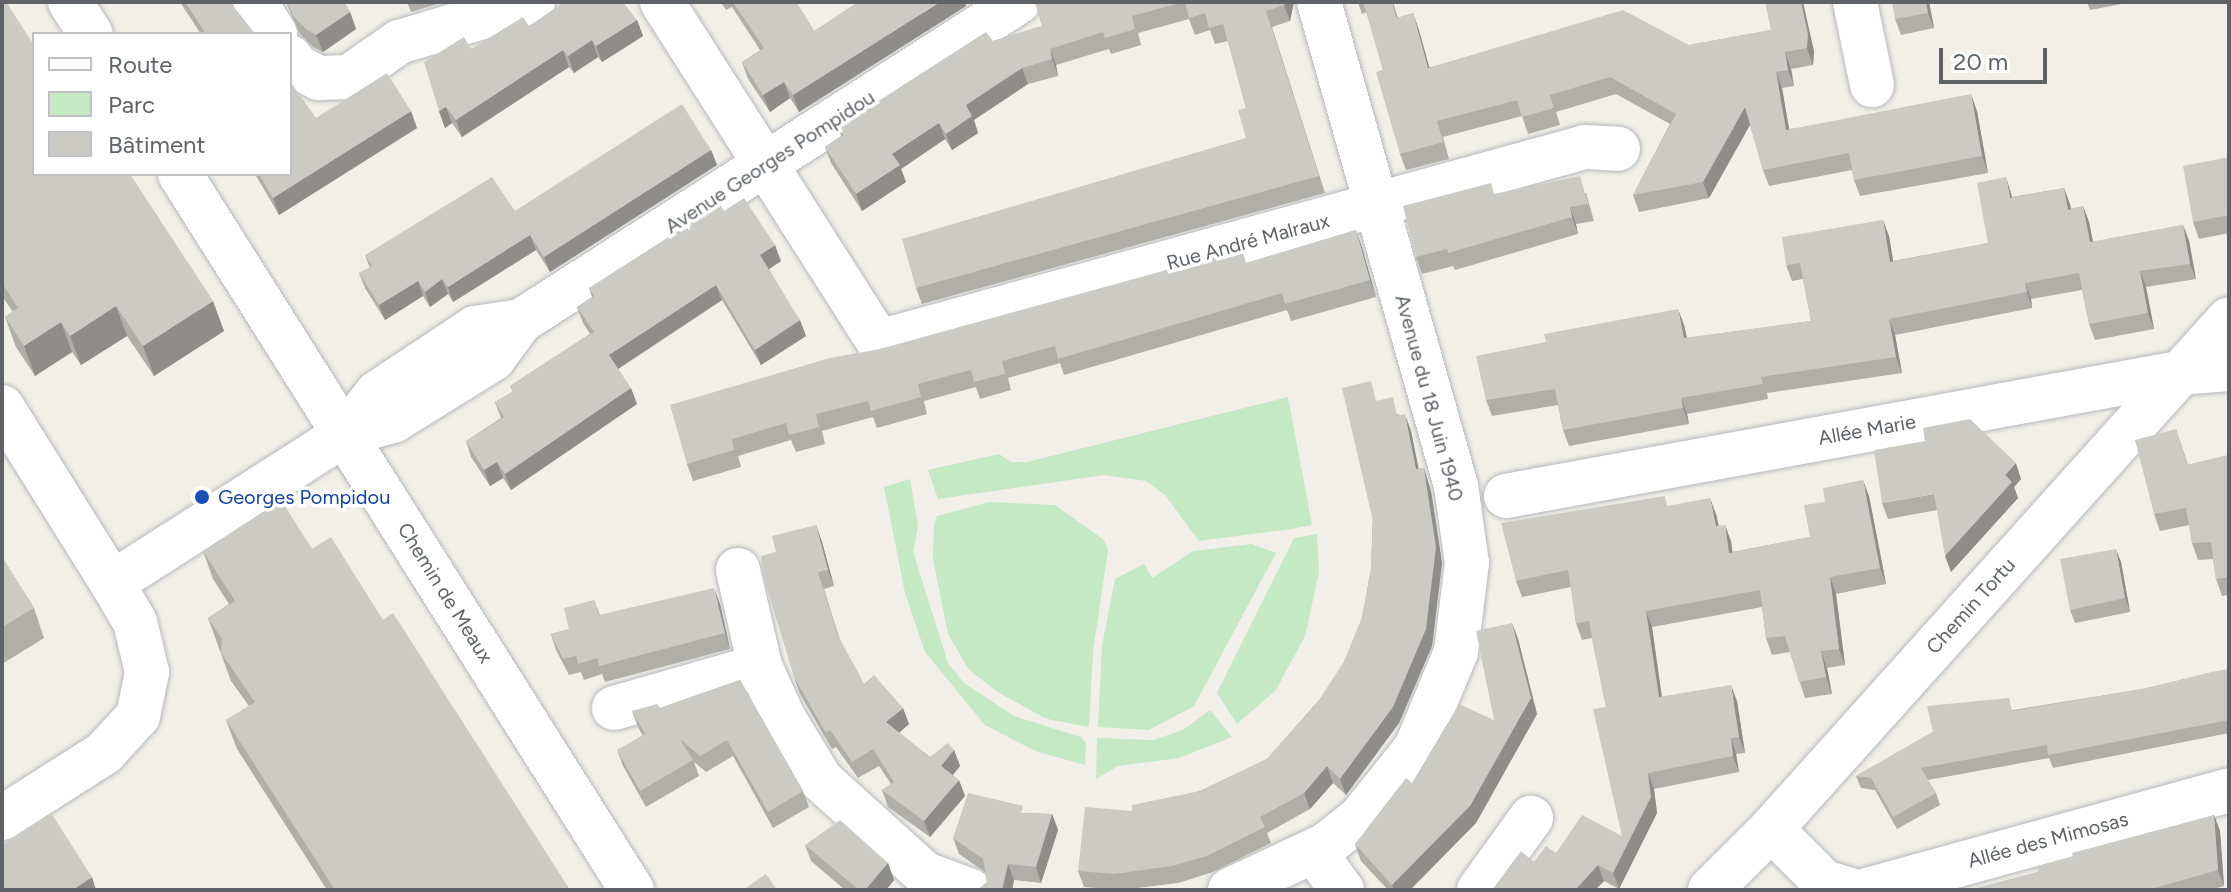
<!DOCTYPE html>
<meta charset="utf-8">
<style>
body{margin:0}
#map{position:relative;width:2231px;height:892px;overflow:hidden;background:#f1efe8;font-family:Figtree,sans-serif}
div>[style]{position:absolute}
.green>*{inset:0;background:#c5e8c5}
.roads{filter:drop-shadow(0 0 2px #b5b8bc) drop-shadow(0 0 2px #b5b8bc)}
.street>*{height:44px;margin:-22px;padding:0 22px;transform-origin:22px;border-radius:22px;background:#fff}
.secondary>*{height:44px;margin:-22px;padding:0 22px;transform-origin:22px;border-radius:22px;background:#fff}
.wall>*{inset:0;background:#afaea9}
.shaded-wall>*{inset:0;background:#8f8d8a}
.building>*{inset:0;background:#cccac5}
.dots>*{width:22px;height:22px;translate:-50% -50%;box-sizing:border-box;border:4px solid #fff;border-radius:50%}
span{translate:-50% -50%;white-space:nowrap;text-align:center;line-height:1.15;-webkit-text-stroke:7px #fff;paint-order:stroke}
.street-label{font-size:20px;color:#5f6368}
.transit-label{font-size:20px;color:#164399}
.left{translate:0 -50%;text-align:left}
.frame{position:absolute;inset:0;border:4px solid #5f6368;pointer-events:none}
.legend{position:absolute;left:32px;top:32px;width:260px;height:144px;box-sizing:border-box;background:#fff;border:2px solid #bfc1c3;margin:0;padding:10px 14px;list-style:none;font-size:24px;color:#5f6368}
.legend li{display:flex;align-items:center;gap:16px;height:40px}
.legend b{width:40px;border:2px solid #bfc1c3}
.scale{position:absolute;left:1939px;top:48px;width:108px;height:36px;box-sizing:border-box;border:4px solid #5f6368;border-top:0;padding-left:10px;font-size:24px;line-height:28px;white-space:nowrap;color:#5f6368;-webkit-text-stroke:6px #fff;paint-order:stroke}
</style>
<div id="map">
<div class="green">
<div style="clip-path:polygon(1288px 397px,1312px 525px,1291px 529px,1199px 541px,1165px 495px,1146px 481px,1104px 475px,938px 499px,928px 470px,999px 454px,1011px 462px,1027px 462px)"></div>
<div style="clip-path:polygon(910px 479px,918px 526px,913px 552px,948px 663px,964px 683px,1014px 716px,1081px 737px,1086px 743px,1085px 765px,1035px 751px,985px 725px,925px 652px,905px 593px,884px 487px)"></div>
<div style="clip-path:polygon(989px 502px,1055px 505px,1104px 540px,1108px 550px,1093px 652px,1089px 727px,1047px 719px,999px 693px,969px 670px,948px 634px,933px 559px,934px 525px,937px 516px)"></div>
<div style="clip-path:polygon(1317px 534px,1319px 572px,1305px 636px,1276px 690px,1237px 724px,1217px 693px,1294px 538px)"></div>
<div style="clip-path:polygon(1251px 544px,1276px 553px,1194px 706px,1149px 730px,1098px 727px,1102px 646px,1115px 579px,1144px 564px,1152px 578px,1193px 551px)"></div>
<div style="clip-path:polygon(1210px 710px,1232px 737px,1179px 758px,1118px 766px,1096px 779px,1097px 738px,1153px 740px,1183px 730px)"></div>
</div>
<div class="roads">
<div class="street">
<div style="left:255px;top:2px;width:38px;rotate:58deg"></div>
<div style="left:662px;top:2px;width:403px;rotate:57.5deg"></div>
<div style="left:879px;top:342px;width:732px;rotate:-15.44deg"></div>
<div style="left:1585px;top:147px;width:33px;rotate:3deg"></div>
<div style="left:1855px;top:2px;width:85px;rotate:78.4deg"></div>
<div style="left:290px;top:57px;width:11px;rotate:56deg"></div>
<div style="left:296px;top:66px;width:26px;rotate:28deg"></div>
<div style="left:319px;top:78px;width:30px;rotate:-2deg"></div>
<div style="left:349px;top:77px;width:61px;rotate:-35deg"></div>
<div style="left:399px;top:42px;width:140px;rotate:-16.6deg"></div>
<div style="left:2px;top:407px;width:208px;rotate:58deg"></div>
<div style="left:345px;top:434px;width:52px;rotate:-52deg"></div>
<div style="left:377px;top:393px;width:118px;rotate:-33.6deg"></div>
<div style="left:475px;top:328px;width:47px;rotate:-8.7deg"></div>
<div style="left:1506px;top:496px;width:683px;rotate:-10.37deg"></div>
<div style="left:2178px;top:373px;width:51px;rotate:-4.5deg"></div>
<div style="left:738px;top:570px;width:98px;rotate:77.1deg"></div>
<div style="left:760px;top:666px;width:56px;rotate:65.7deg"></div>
<div style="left:783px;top:717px;width:74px;rotate:58.9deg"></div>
<div style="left:821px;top:780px;width:140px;rotate:42.1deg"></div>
<div style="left:925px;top:874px;width:47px;rotate:20deg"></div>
<div style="left:614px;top:708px;width:152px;rotate:-16deg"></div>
<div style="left:2px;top:818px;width:121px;rotate:-32.5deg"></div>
<div style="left:104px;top:753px;width:50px;rotate:-47.4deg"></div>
<div style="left:138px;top:716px;width:45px;rotate:-78.4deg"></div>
<div style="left:147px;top:672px;width:51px;rotate:-103.5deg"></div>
<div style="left:135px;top:622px;width:45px;rotate:-120.5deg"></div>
<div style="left:112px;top:583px;width:277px;rotate:-32.6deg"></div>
<div style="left:345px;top:434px;width:50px;rotate:-15.2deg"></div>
<div style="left:393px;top:421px;width:118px;rotate:-31.8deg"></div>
<div style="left:493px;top:359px;width:47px;rotate:-53.6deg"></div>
<div style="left:521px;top:321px;width:591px;rotate:-32.69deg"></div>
<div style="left:1771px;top:829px;width:75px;rotate:45deg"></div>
<div style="left:1824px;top:882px;width:27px;rotate:17deg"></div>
<div style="left:1315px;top:853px;width:46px;rotate:53.9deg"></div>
<div style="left:1230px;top:890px;width:106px;rotate:-25.1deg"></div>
<div style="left:1326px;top:845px;width:43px;rotate:-38.5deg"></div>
<div style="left:1360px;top:818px;width:90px;rotate:-51.3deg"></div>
<div style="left:1416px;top:748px;width:104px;rotate:-67.4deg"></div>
<div style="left:1456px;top:652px;width:90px;rotate:-83deg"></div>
<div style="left:1467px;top:563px;width:78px;rotate:-98.1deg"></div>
<div style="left:1456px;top:486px;width:503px;rotate:-105.8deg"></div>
<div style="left:1479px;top:890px;width:89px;rotate:-54.2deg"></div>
<div style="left:1867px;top:890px;width:376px;rotate:-15.4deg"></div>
</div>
<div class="secondary">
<div style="left:70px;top:2px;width:38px;rotate:57deg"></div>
<div style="left:180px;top:174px;width:847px;rotate:57.74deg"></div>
<div style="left:1710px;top:890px;width:86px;rotate:-45deg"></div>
<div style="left:1771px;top:829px;width:685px;rotate:-48.07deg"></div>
</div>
</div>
<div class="wall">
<div style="clip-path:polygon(2px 2px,34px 174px,224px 331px,154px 376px,127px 336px,81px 365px,72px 352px,35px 376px,16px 347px,5px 317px,13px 312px,2px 296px)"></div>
<div style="clip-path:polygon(180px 2px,232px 2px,232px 5px,255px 34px,201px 34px)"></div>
<div style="clip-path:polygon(286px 2px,344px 2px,350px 12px,356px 29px,323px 52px,313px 47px,300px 34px)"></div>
<div style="clip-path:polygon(407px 2px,444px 2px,411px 12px)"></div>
<div style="clip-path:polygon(721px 2px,796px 2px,814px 31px,966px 6px,799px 112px,790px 98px,770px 112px,748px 79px,742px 62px,760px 50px,732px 7px,726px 10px)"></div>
<div style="clip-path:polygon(1035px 2px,1294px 2px,1290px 21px,1272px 27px,1325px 193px,922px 304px,916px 288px,1246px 138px,1246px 108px,1228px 41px,1215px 44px,1210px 30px,1195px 35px,1189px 19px,1138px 33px,1141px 45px,1111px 54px,1109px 49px,1056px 65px,1058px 76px,1028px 84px,974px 120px,978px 133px,952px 150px,945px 139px,901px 169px,906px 182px,862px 211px,831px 163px,825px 147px,841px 136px,838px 127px,993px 41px,1042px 26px)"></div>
<div style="clip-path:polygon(1358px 2px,1393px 2px,1398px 18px,1413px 13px,1429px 67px,1689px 45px,1771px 30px,1814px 51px,1813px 65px,1791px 69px,1794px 86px,1782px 88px,1789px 129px,1977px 111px,1988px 173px,1860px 196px,1854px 180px,1852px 170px,1769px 186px,1763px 170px,1750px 125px,1709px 198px,1639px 212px,1633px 195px,1670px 124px,1616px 94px,1556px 112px,1560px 125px,1528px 134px,1522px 116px,1443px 137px,1449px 159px,1406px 170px,1400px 154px,1383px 70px,1367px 12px,1362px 14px)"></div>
<div style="clip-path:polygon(1929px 2px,1934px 28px,1901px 35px,1895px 19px)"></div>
<div style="clip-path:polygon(2087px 2px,2132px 2px,2090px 10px)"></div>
<div style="clip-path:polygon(637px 20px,643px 36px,602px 62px,598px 57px,574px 73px,569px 67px,462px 137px,452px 123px,445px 128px,439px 111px,471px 49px,529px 26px)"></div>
<div style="clip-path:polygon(316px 118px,417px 128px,279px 215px,255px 174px,290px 174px)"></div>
<div style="clip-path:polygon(711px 150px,717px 165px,550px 272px,536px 250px,453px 302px,448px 294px,430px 307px,423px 296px,385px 320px,365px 288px,359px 273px,370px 268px,365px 255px,515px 211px)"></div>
<div style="clip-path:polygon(2229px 157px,2229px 233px,2199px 239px,2193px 222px)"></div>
<div style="clip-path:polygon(2064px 188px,2071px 209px,2083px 206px,2089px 222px,2093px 242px,2183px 225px,2189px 241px,2196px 279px,2146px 287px,2154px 329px,2095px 340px,2089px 324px,2082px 290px,2031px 299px,2032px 308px,1895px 335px,1902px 373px,1767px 393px,1768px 399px,1687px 414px,1689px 424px,1569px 446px,1563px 430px,1558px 405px,1492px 416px,1486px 400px,1546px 342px,1684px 325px,1687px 338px,1811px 321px,1803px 279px,1792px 281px,1786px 265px,1889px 236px,1893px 261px,1988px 243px,2011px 193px,2012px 197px)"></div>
<div style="clip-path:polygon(1586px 193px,1594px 221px,1576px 224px,1578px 234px,1455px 270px,1453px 266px,1422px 274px,1416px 257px,1495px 194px)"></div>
<div style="clip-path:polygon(724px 211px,781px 261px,769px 269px,806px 336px,761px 365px,722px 300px,618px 369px,637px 404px,511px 490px,503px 478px,490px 486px,471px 457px,466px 441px,501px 418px,495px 402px,513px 392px,510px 386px,590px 334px,583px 323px,577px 307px,592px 297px,589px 288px)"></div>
<div style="clip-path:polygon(1356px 230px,1376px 297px,1291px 321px,1287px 310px,1064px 375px,1060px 363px,1008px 378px,1011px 390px,980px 399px,976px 387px,924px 401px,927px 414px,877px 428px,873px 417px,822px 431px,825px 444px,796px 452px,791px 440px,738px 456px,741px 467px,693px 481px,687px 464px,880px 349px,1247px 263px)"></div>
<div style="clip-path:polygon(1377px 400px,1399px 415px,1411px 431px,1418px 469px,1431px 491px,1442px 563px,1432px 646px,1399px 723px,1346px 795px,1333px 783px,1310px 809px,1267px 833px,1271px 843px,1213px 872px,1178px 883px,1121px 890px,1084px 887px,1078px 871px,1132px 811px,1200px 791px,1267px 759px,1320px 699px,1344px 662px,1362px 618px,1371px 569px)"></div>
<div style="clip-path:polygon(2176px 429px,2188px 465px,2229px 455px,2229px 595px,2222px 596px,2216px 579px,2213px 559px,2198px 560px,2192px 543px,2189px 525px,2160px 531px,2154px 514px)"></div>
<div style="clip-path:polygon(2021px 479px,2014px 487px,2018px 498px,1951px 572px,1937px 510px,1888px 519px,1882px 503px)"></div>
<div style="clip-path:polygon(1869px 496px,1886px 584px,1836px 594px,1845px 665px,1827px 668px,1832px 694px,1805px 698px,1790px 652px,1772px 655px,1766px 638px,1762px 607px,1652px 627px,1662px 697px,1737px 701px,1745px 753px,1736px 754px,1739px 772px,1654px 789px,1657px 813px,1619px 889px,1604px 881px,1595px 890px,1492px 890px,1534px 862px,1556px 853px,1622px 836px,1606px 707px,1592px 638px,1582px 640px,1576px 623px,1571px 587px,1522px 597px,1516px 581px,1668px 506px,1716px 514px,1719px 526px,1731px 541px,1732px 552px,1810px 537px)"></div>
<div style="clip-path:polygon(816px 525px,822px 542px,834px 586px,824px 589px,840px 640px,864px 684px,909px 724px,899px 733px,930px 757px,954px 750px,960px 766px,953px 775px,965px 796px,930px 837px,888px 807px,882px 790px,891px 784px,879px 766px,858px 778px,836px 747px,832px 749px,800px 694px,794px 677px,776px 552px)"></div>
<div style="clip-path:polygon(312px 549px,383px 620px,570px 890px,327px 890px,237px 749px,226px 720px,249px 706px,231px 681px,208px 618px,229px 604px,213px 579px,203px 551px)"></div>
<div style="clip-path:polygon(2px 557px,34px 608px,44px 638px,2px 664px)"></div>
<div style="clip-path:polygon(2121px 562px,2130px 612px,2075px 623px,2070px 610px)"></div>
<div style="clip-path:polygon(594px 600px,600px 615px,720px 604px,730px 649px,605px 682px,602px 674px,584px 680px,581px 672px,569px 675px,556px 650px,551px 634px,569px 629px)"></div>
<div style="clip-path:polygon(1512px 623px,1518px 639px,1537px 714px,1476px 823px,1410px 890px,1388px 890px,1361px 861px,1355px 844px,1412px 783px,1494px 720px)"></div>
<div style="clip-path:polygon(2229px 669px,2229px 733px,2053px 768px,2049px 758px,1928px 780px,1936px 793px,1940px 805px,1897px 829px,1875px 790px,1861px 788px,1856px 776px,1933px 732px,2013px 710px,2143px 689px)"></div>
<div style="clip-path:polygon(740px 680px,803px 791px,809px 807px,773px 828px,733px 756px,706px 772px,694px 762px,699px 776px,646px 807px,623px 766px,617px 750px,643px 736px,638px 727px,632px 711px,660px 708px)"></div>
<div style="clip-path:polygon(1025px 813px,1052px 814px,1058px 830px,1041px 883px,1014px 880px,1012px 890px,978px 890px,987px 882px,985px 872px,959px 854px,953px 838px)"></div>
<div style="clip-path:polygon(2214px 815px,2220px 831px,2224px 886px,2210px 890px,1970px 890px,2038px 872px,2073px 858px)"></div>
<div style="clip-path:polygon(805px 845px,888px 863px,894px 880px,886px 890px,845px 890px,811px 861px)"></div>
</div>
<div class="shaded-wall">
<div style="clip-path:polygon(940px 2px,965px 2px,966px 6px,799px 112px,793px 95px)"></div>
<div style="clip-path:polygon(1285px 2px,1294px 2px,1290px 21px,1284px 5px)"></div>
<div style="clip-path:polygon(1801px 2px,1803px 2px,1814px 51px,1813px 65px,1807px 48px)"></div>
<div style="clip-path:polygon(1926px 2px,1929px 2px,1934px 28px,1928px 13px)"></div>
<div style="clip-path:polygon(350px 12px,356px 29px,323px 52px,316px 35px)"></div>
<div style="clip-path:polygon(1413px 13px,1419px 30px,1434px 84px,1428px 68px)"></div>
<div style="clip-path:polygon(637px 20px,643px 36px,602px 62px,596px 46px)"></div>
<div style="clip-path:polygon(592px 40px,598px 57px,574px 73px,568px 56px)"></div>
<div style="clip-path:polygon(1050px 49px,1056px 65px,1058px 76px,1052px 59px)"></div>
<div style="clip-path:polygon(563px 50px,569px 67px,462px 137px,456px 120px)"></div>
<div style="clip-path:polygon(1785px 52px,1791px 69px,1794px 86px,1788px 70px)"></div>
<div style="clip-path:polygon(1022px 68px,1028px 84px,974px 120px,978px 133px,952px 150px,946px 134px,966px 105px)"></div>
<div style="clip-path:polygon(1776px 72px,1782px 88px,1792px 146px,1786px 130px)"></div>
<div style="clip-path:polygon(784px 82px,790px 98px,770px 112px,763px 95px)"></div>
<div style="clip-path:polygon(1971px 94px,1977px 111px,1988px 173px,1982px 156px)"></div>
<div style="clip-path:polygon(446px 107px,452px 123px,445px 128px,439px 111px)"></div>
<div style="clip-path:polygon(1745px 107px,1751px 123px,1709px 198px,1703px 182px)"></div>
<div style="clip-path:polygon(411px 111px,417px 128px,279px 215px,273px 198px)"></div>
<div style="clip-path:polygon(939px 123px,945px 139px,901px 169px,906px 182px,862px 211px,856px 194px,892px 154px)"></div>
<div style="clip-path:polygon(711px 150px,717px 165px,550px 272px,544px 257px)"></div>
<div style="clip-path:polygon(2006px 177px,2011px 193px,2015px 214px,2010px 198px)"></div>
<div style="clip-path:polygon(2064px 188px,2070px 204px,2074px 226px,2068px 210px)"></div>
<div style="clip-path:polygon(2083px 206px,2089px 222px,2096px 258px,2090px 242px)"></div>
<div style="clip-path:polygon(1570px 207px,1576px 224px,1578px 234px,1572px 217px)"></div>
<div style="clip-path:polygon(1883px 220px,1889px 236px,1896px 278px,1890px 262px)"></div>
<div style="clip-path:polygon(2183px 225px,2189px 241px,2196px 279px,2190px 264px)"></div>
<div style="clip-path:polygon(1356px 230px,1362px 247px,1376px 297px,1370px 280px)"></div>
<div style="clip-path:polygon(530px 235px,536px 250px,453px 302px,448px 287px)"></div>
<div style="clip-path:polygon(775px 245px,781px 261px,766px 271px,760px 255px)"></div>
<div style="clip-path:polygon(2140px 271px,2146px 287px,2154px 329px,2148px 313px)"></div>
<div style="clip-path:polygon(442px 279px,448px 294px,430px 307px,425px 292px)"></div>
<div style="clip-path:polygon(418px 281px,423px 296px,385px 320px,379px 305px)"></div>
<div style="clip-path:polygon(2025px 283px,2031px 299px,2032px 308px,2027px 292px)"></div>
<div style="clip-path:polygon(716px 285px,722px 300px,615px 371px,609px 355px)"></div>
<div style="clip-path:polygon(213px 301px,224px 331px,154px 376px,143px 346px)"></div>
<div style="clip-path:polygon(116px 306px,127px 336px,81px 365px,70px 336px)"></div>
<div style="clip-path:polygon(1678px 309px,1684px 325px,1690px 354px,1684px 338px)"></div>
<div style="clip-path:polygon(1889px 319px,1895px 335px,1902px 373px,1896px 357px)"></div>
<div style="clip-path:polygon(800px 320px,806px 336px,761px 365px,755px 350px)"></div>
<div style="clip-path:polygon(61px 322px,72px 352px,35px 376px,24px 346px)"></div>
<div style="clip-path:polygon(631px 388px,637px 404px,511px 490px,505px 474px)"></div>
<div style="clip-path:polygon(1681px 398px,1687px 414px,1689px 424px,1683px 408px)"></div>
<div style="clip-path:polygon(1405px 414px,1411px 431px,1422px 485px,1416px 469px)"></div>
<div style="clip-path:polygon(497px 462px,503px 478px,490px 486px,484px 470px)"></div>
<div style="clip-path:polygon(2016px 463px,2021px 479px,2014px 487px,2018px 498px,1951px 572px,1945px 556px,2005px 475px)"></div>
<div style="clip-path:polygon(1424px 468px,1431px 491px,1442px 563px,1432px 646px,1399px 723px,1346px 795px,1340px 779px)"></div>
<div style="clip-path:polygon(1863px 480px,1869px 496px,1886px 584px,1880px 568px)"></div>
<div style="clip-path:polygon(1710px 498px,1716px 514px,1722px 542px,1716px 526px)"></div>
<div style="clip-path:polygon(816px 525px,822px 542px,834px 586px,828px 570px)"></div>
<div style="clip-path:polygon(1725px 525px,1731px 541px,1735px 569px,1729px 553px)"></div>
<div style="clip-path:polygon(2116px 549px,2121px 562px,2130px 612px,2125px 598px)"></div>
<div style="clip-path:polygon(1830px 577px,1836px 594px,1845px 665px,1839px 649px)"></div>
<div style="clip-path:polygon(714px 588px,720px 604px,730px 649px,725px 633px)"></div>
<div style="clip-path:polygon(1646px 611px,1652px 627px,1664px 713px,1659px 697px)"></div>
<div style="clip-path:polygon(1512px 623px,1518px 639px,1537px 714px,1476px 823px,1410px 890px,1394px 890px,1392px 885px,1531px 698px)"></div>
<div style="clip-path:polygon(1821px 651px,1827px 668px,1832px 694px,1826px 677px)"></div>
<div style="clip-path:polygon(1731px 685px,1737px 701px,1745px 753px,1739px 737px)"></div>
<div style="clip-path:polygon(903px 708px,909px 724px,892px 739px,886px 722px)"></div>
<div style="clip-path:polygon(1731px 738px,1736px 754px,1739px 772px,1733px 756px)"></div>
<div style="clip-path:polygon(954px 750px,960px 766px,947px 782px,941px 766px)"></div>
<div style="clip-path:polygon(1327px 766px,1333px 783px,1310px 809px,1304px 793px)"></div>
<div style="clip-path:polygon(1648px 773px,1654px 789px,1657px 813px,1619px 889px,1613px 873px)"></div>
<div style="clip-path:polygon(959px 780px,965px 796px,930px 837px,924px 821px)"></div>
<div style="clip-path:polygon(1052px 814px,1058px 830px,1041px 883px,1036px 867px)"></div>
<div style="clip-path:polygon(2214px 815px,2220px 831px,2224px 886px,2218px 870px)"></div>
<div style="clip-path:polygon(888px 863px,894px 880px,886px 890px,865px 890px)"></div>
<div style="clip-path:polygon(1008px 864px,1014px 880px,1012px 890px,1002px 890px)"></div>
<div style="clip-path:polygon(1598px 865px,1604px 881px,1595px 890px,1575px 890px)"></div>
<div style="clip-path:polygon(92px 877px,96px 890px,72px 890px)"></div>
</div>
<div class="building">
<div style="clip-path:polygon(2px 2px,6px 2px,34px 45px,34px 174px,130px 174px,213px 301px,143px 346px,116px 306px,70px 336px,61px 322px,24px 346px,5px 317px,18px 308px,2px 283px)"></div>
<div style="clip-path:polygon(185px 2px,230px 2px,255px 34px,206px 34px)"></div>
<div style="clip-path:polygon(287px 2px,344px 2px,350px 12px,316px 35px,307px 30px,294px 17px)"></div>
<div style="clip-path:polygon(564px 2px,623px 2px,637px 20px,596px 46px,592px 40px,568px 56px,563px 50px,456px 120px,446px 107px,439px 111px,424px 62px,464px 37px,471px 49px,523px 17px,529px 26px)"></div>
<div style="clip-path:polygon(733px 2px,796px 2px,814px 31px,858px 2px,940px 2px,793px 95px,784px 82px,763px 95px,742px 62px,764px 48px)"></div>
<div style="clip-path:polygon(1035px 2px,1184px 2px,1132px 16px,1135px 29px,1105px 38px,1103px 32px,1050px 49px,1052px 59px,1022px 68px,966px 105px,972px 116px,946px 134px,939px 123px,892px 154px,900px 165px,856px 194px,825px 147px,843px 135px,838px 127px,986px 32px,993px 41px,1042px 26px)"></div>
<div style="clip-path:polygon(1185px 2px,1285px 2px,1284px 5px,1266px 11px,1319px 176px,916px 288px,902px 239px,1246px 138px,1238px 110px,1246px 108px,1223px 24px,1209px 28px,1205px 13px,1189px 18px)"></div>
<div style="clip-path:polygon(1363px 2px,1392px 2px,1396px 18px,1413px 13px,1428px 68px,1623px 10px,1689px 45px,1771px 30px,1765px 2px,1801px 2px,1808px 34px,1807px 48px,1785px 52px,1788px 70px,1776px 72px,1786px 130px,1971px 94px,1982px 156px,1854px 180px,1849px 153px,1763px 170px,1745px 107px,1703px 182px,1633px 195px,1676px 114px,1610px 77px,1550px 95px,1554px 108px,1522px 117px,1517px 100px,1437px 121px,1443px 142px,1400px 154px,1376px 72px,1383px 70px)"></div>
<div style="clip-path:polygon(1892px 2px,1926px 2px,1928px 13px,1895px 19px)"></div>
<div style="clip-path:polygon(387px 73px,411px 111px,273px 198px,259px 174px,290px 174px,290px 81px,316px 118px)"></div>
<div style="clip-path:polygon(682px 104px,711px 150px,544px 257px,530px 235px,448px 287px,442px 279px,425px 292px,418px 281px,379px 305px,359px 273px,372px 266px,365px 255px,492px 177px,515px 211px)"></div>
<div style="clip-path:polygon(2229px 157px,2229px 215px,2193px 222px,2183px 166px)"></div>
<div style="clip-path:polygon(1580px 176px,1588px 204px,1570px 207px,1572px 217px,1448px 253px,1447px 249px,1416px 257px,1403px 206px,1491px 183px,1494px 194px)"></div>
<div style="clip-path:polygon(2006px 177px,2010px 198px,2064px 188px,2068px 210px,2083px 206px,2090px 242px,2183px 225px,2190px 264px,2140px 271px,2148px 313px,2089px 324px,2079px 273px,2025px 283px,2027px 292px,1889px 319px,1896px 357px,1761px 377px,1763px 384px,1681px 398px,1683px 408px,1563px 430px,1555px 389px,1486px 400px,1476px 356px,1546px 342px,1544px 334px,1678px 309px,1684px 338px,1811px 321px,1800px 263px,1786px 265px,1782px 237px,1883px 220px,1890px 262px,1988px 243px,1977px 183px)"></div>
<div style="clip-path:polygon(744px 198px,775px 245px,760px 255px,800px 320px,755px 350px,716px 285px,609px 355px,631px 388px,505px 474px,497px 462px,484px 470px,466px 441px,504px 417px,495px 402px,513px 391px,510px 386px,594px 332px,577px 307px,594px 296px,589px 288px,720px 204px,724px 211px)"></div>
<div style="clip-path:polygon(1356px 230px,1370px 280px,1285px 304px,1282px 293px,1058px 359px,1055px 346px,1002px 361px,1005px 374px,974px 382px,971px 370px,944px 377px,918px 384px,921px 397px,871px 411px,868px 401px,816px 414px,819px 427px,789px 435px,786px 423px,732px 439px,734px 450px,687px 464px,670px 405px,830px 358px,880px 349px,1242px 249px,1246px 263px)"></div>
<div style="clip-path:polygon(1371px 381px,1376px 401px,1393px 397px,1397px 416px,1405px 414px,1416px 469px,1424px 468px,1425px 475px,1436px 547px,1426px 629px,1393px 707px,1340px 779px,1327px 766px,1304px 793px,1260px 817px,1265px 827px,1207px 856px,1172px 866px,1114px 874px,1078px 871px,1085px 807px,1132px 811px,1132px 805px,1200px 791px,1267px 759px,1320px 699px,1344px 662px,1362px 618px,1371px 569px,1373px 521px,1342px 388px)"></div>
<div style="clip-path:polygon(1970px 419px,2016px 463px,2005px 475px,2012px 482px,1945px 556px,1934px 494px,1882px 503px,1874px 450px,1925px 441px,1923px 428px)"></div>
<div style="clip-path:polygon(2176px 429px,2187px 465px,2229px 455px,2229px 577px,2216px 579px,2211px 542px,2192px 543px,2186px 508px,2154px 514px,2135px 440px)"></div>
<div style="clip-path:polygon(1863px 480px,1880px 568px,1830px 577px,1839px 649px,1821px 651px,1826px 677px,1799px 682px,1785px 636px,1766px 638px,1760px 590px,1646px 611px,1659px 697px,1731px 685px,1739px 737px,1731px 738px,1733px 756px,1648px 773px,1651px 797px,1613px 873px,1598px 865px,1575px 890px,1492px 890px,1521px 851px,1534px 862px,1546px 846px,1556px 853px,1582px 815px,1622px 836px,1593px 709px,1606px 707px,1589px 621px,1576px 623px,1568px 570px,1516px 581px,1501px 523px,1665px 496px,1667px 506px,1710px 498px,1716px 526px,1725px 525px,1729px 553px,1810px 537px,1804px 505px,1825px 502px,1823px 488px)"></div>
<div style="clip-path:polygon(281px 500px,312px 549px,331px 537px,383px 620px,393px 613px,570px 890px,335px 890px,226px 720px,255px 702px,221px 653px,222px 639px,208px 618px,235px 601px,203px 551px)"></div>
<div style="clip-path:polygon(816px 525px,828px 570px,818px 572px,838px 636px,864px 684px,874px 675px,903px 708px,886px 722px,930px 757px,948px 743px,954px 750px,941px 766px,959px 780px,924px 821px,882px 790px,894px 782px,873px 749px,852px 762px,830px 730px,826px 733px,794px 677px,763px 575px,761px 556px,776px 552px,772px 536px)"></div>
<div style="clip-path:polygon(2116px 549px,2125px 598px,2070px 610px,2060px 559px)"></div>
<div style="clip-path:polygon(2px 557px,34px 608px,2px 627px)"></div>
<div style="clip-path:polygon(714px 588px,725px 633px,599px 666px,597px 658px,578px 664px,576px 656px,563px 659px,551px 634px,569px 629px,564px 608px,594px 600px,599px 615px)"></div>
<div style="clip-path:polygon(1512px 623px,1531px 698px,1470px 806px,1392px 885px,1355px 844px,1406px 778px,1412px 783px,1459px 704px,1494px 720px,1476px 631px)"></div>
<div style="clip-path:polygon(2229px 669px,2229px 720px,2048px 755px,2047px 745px,1921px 768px,1936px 793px,1893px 817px,1871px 778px,1856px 776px,1933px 732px,1927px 706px,2009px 698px,2012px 711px,2143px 689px,2211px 672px)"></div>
<div style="clip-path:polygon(740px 680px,803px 791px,768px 812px,727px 740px,700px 756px,680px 739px,693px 760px,640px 791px,617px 750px,645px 734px,632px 711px,657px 704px,660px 708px)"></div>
<div style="clip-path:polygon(968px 793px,1023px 806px,1021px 813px,1052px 814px,1036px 867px,1008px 864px,1002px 890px,978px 890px,987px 882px,983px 859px,953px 838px)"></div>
<div style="clip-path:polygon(51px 813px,92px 877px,72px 890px,2px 890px,2px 845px)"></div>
<div style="clip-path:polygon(2214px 815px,2218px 870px,2148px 890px,1970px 890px,2038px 872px,2037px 866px,2073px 858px,2072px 853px)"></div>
<div style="clip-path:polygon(840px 820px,888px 863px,865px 890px,859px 890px,805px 845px)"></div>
<div style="clip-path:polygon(766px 874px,777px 890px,743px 890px)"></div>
</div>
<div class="dots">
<div style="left:202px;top:497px;background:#1a4fb4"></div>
</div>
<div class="street-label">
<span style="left:770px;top:162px;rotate:-33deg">Avenue Georges Pompidou</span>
<span style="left:1248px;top:242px;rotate:-15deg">Rue André Malraux</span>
<span style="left:1429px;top:398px;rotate:75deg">Avenue du 18 Juin 1940</span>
<span style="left:1867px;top:430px;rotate:-10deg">Allée Marie</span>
<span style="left:445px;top:593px;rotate:58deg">Chemin de Meaux</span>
<span style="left:1971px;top:606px;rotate:-48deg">Chemin Tortu</span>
<span style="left:2048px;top:840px;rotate:-15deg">Allée des Mimosas</span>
</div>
<div class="transit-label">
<span class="left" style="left:218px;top:497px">Georges Pompidou</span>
</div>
<div class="frame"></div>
<ul class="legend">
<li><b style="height:10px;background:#fff"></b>Route</li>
<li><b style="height:22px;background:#c5e8c5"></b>Parc</li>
<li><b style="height:22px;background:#cccac5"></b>Bâtiment</li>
</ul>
<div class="scale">20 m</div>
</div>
